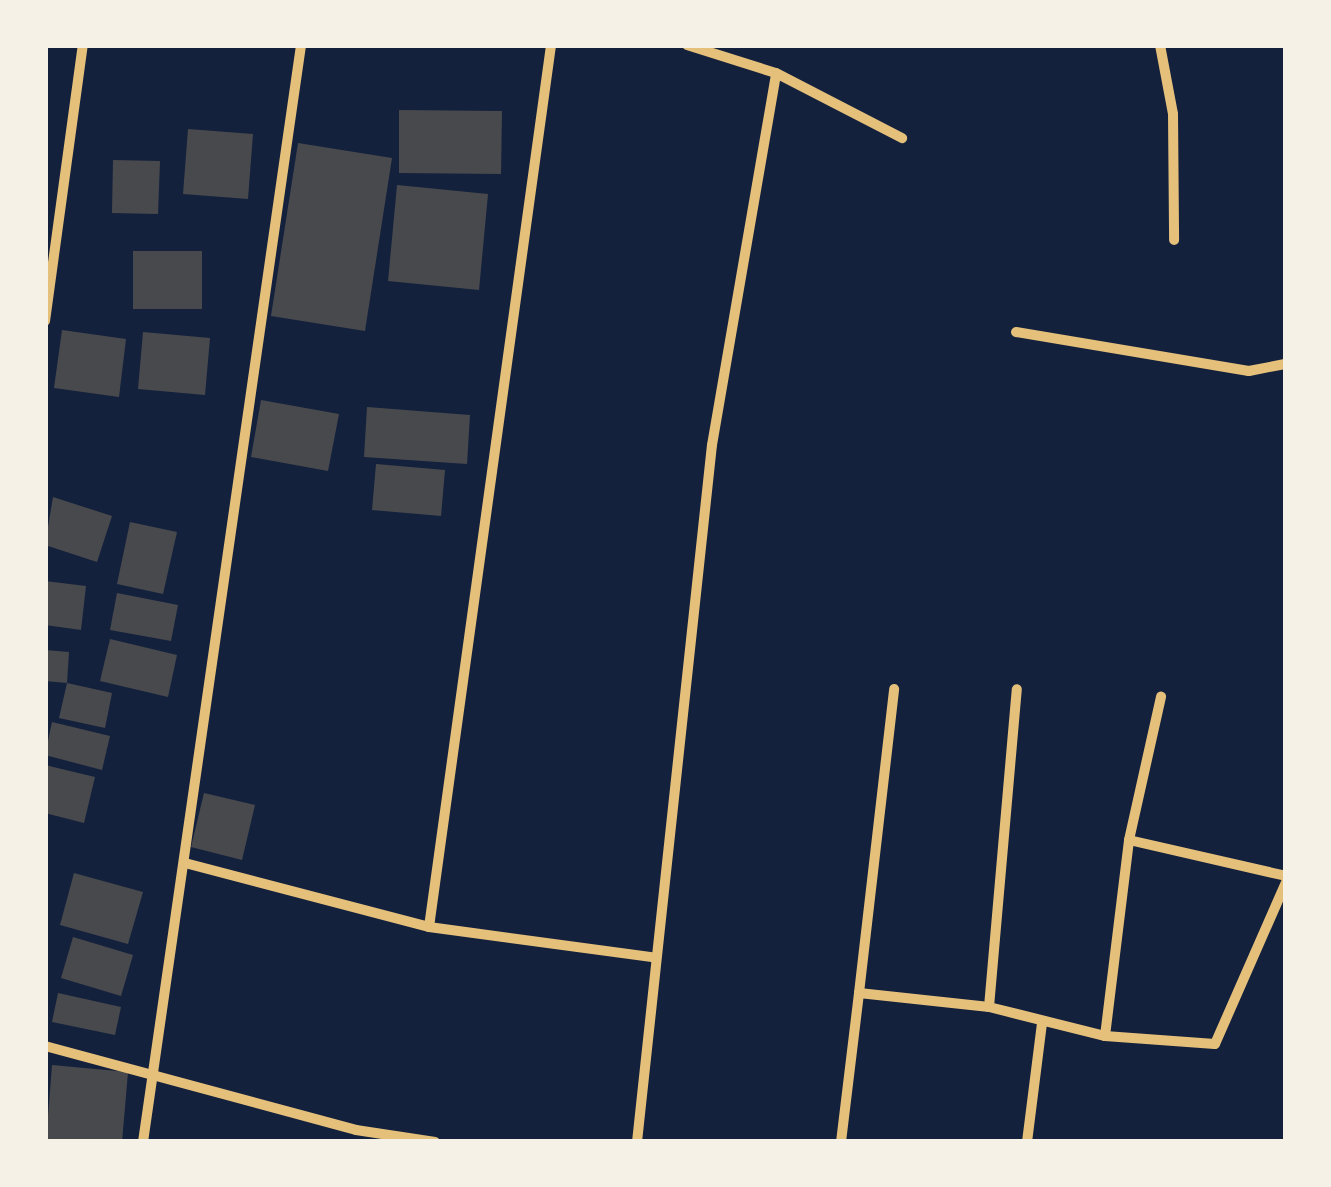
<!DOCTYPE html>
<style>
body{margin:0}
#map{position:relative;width:1331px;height:1187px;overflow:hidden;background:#14213d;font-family:"Libre Baskerville",serif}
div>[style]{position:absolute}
.building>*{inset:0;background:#48494c}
.minor>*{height:10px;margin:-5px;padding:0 5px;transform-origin:5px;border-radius:5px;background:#e5c07b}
span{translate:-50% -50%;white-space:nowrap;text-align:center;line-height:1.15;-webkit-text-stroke:9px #f6f1e7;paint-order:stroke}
.frame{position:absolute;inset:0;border:48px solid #f6f1e7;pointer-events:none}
</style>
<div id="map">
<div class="building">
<div style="clip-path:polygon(399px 110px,502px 111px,501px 174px,399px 173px)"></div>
<div style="clip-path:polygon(188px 129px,253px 134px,248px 199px,183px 194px)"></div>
<div style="clip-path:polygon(298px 143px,392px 158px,365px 331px,271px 316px)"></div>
<div style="clip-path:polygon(113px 160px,160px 161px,158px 214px,112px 213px)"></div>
<div style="clip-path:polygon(397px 185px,488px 194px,479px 290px,388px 281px)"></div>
<div style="clip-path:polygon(133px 251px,202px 251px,202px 309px,133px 309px)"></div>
<div style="clip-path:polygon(62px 330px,126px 339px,119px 397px,54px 388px)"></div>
<div style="clip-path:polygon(143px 332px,210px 338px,205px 395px,138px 389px)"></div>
<div style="clip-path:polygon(261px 400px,339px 414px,328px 471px,251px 457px)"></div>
<div style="clip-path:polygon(367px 407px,470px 415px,467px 464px,364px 457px)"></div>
<div style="clip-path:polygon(376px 464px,445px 470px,441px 516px,372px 510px)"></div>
<div style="clip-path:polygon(53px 497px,112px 516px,97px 562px,45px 545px)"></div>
<div style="clip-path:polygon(130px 522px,177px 532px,163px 594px,117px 584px)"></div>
<div style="clip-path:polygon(45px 581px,86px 586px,81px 630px,45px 625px)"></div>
<div style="clip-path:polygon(117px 593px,178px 605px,171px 641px,110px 630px)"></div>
<div style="clip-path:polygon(110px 639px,177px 655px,168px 697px,100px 681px)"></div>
<div style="clip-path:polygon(45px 650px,69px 652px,67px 683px,45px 681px)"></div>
<div style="clip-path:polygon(67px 683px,112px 693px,105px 728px,59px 718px)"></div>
<div style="clip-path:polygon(52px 722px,110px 736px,102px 770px,45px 755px)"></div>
<div style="clip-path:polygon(45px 765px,95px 777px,84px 823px,45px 813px)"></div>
<div style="clip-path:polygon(204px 793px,255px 805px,242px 860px,191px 847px)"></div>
<div style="clip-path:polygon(74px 873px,143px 892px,128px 944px,60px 925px)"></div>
<div style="clip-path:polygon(73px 937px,133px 955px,121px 996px,61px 978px)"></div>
<div style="clip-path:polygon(58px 993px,121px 1007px,115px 1035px,52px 1022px)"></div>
<div style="clip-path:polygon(52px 1065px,128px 1072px,122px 1142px,46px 1142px)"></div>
</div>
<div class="minor">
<div style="left:687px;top:45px;width:93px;rotate:17.5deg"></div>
<div style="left:776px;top:73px;width:142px;rotate:27.3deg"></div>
<div style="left:1160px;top:45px;width:70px;rotate:79.3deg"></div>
<div style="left:1173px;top:114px;width:126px;rotate:89.5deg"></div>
<div style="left:45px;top:321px;width:279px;rotate:-82.2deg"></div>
<div style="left:1016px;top:332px;width:236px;rotate:9.5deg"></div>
<div style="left:1249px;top:371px;width:38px;rotate:-11deg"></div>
<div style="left:1129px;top:840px;width:147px;rotate:-77.4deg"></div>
<div style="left:185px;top:863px;width:252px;rotate:14.7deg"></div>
<div style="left:429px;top:927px;width:225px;rotate:7.7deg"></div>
<div style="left:429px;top:927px;width:890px;rotate:-82.12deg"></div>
<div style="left:859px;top:993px;width:306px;rotate:-83.4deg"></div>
<div style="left:989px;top:1007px;width:319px;rotate:-85deg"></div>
<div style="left:1105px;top:1036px;width:110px;rotate:4.2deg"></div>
<div style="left:1215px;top:1044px;width:177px;rotate:-66.3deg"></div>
<div style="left:45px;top:1046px;width:322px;rotate:15.1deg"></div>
<div style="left:356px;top:1130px;width:80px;rotate:8.6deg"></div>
<div style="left:143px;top:1142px;width:1108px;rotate:-81.8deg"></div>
<div style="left:637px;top:1142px;width:701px;rotate:-83.86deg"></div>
<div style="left:712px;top:445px;width:377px;rotate:-80.2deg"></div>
<div style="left:841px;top:1142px;width:150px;rotate:-83.1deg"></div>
<div style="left:859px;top:993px;width:131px;rotate:6.1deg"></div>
<div style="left:989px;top:1007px;width:120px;rotate:14deg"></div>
<div style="left:1105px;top:1036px;width:197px;rotate:-83deg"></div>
<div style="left:1129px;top:840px;width:161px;rotate:12.9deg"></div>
<div style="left:1027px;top:1142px;width:119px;rotate:-82.8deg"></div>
</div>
<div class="frame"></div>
</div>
